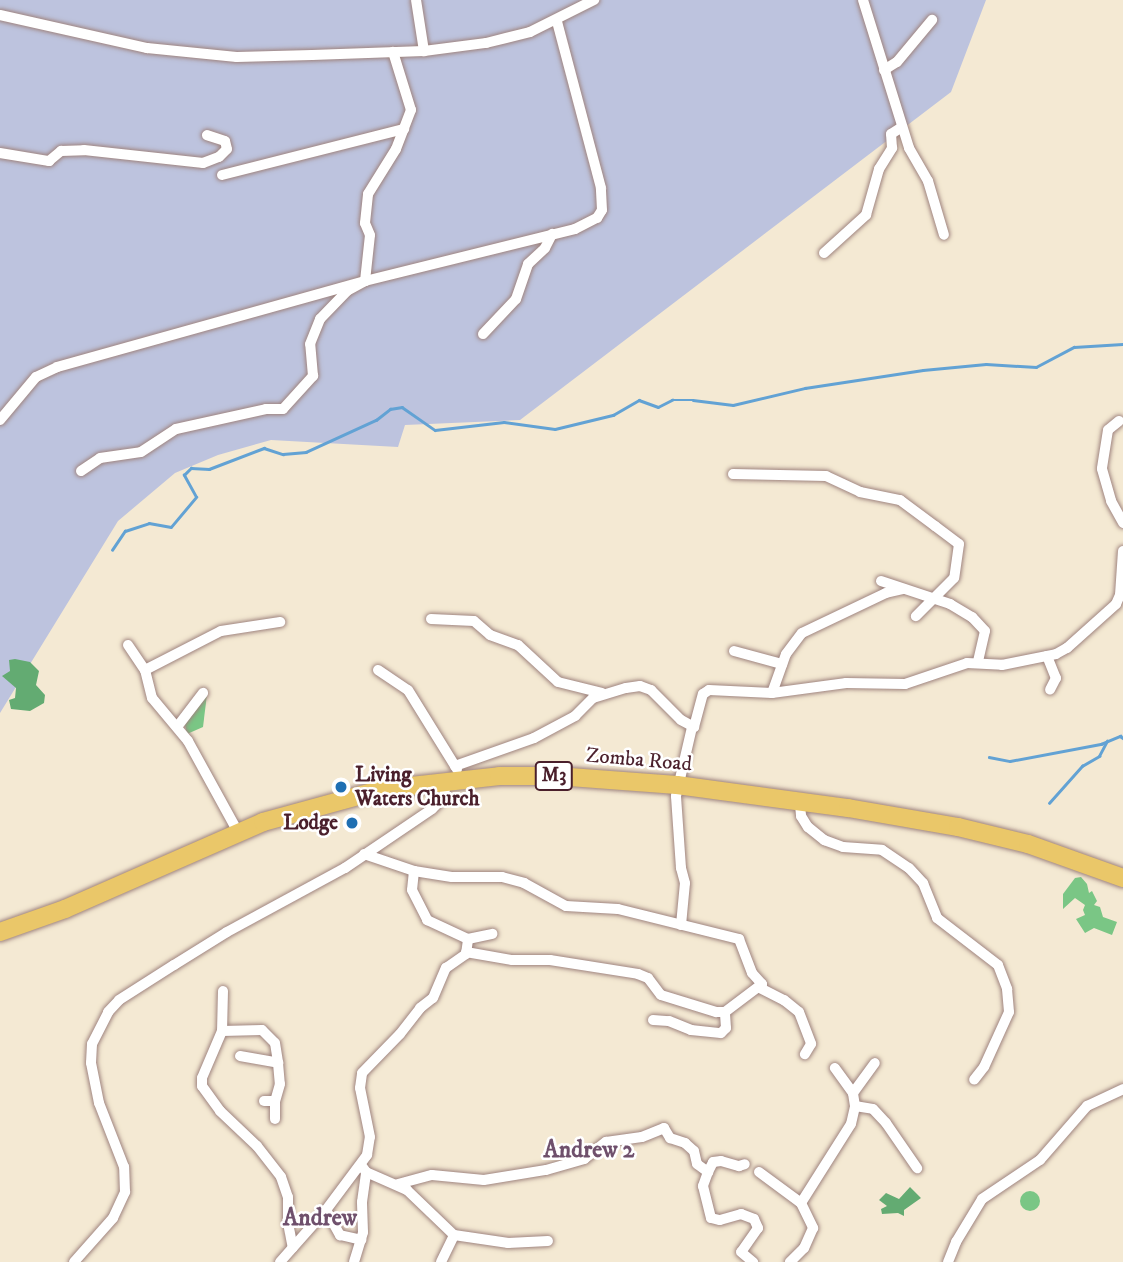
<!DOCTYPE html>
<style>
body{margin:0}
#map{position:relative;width:1123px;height:1262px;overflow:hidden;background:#f4e9d3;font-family:"IM FELL DW Pica",serif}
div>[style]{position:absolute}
.industrial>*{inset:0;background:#bdc3de}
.green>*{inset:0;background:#7ac685}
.round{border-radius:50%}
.forest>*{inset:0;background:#63ab72}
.stream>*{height:2.5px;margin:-1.25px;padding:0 1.25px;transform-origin:1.25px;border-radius:1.25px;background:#62a2d4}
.roads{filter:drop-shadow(0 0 2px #9f847f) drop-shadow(0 0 2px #9f847f)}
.street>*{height:10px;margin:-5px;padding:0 5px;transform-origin:5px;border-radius:5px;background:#fff}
.highway>*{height:18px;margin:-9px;padding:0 9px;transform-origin:9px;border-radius:9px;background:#eac769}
.dots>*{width:19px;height:19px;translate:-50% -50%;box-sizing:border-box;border:4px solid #fff;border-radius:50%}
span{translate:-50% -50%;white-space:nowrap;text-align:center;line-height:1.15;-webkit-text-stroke:5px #fff;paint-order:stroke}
.shield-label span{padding:2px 5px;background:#fff;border:2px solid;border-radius:5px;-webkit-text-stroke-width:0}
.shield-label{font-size:19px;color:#4a1f2b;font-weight:700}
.street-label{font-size:21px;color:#4a1f2b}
.poi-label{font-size:21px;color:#4a1f2b;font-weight:700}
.left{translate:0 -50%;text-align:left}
.right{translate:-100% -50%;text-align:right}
.quarter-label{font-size:24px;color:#6f506c;font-weight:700}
</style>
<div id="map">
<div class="industrial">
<div style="clip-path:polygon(0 0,986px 0,951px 92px,520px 420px,405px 425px,398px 447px,271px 440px,218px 455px,175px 473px,118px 521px,0 713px)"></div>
</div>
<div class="green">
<div style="clip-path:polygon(207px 694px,203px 727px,187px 734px,185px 725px)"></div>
<div style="clip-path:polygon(1081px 877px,1087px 884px,1089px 893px,1092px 891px,1097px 901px,1094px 905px,1100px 907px,1103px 917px,1117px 922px,1112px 935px,1094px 928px,1085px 933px,1076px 919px,1085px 915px,1083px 910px,1085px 905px,1075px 898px,1063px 909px,1063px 894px,1075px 878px)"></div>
<div class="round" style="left:1020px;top:1191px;width:20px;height:20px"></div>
</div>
<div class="forest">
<div style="clip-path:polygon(15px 659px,30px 662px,39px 671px,36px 685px,45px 695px,44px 703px,30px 711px,11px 709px,9px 700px,15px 698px,16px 688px,2px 676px,10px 671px,9px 660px)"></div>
<div style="clip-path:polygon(910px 1187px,921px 1198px,904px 1210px,904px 1216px,898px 1213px,882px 1214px,881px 1209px,887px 1206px,879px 1200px,886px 1193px,899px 1199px)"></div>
</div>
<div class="stream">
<div style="left:112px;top:550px;width:23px;rotate:-56deg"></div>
<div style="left:125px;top:531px;width:25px;rotate:-18deg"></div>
<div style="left:149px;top:523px;width:22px;rotate:10deg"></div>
<div style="left:171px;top:527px;width:39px;rotate:-50deg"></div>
<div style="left:196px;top:497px;width:25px;rotate:-119deg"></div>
<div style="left:184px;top:475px;width:10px;rotate:-45deg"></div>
<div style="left:191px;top:468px;width:18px;rotate:3deg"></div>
<div style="left:209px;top:469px;width:59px;rotate:-20.9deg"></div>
<div style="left:264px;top:448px;width:20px;rotate:18deg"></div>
<div style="left:283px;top:454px;width:23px;rotate:-5deg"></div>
<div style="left:306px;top:452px;width:77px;rotate:-24.6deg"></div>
<div style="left:376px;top:420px;width:18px;rotate:-38deg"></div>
<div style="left:390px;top:409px;width:12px;rotate:-9deg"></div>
<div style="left:402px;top:407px;width:40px;rotate:34.9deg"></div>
<div style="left:435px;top:430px;width:69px;rotate:-6.6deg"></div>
<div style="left:504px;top:422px;width:51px;rotate:7.8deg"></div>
<div style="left:555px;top:429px;width:60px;rotate:-13.6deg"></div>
<div style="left:613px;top:415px;width:30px;rotate:-30deg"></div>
<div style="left:639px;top:400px;width:20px;rotate:20deg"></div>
<div style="left:658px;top:407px;width:16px;rotate:-27deg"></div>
<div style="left:672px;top:400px;width:21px"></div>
<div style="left:693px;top:400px;width:40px;rotate:7.1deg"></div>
<div style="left:733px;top:405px;width:74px;rotate:-13.3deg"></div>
<div style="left:805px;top:388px;width:119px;rotate:-8.7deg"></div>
<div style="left:923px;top:370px;width:63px;rotate:-5.4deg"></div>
<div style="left:986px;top:364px;width:50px;rotate:3.4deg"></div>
<div style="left:1036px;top:367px;width:43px;rotate:-27.8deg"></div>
<div style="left:1074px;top:347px;width:49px;rotate:-3.5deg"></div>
<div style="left:989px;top:757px;width:21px;rotate:11deg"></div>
<div style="left:1010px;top:761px;width:93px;rotate:-10.6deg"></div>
<div style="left:1101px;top:744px;width:21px;rotate:-23deg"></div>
<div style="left:1120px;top:736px;width:4px;rotate:34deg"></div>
<div style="left:1049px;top:803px;width:50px;rotate:-48.3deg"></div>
<div style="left:1082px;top:766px;width:20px;rotate:-30deg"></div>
<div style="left:1099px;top:756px;width:17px;rotate:-62deg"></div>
</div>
<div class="roads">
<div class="street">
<div style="left:416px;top:0;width:52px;rotate:81.1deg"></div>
<div style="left:863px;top:0;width:155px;rotate:72.7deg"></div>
<div style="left:909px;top:148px;width:38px;rotate:60deg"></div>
<div style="left:928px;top:181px;width:56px;rotate:73.5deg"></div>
<div style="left:0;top:15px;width:151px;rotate:12.7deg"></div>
<div style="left:147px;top:48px;width:90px;rotate:5.7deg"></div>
<div style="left:237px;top:57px;width:75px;rotate:-1.5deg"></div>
<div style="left:312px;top:55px;width:112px;rotate:-2deg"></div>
<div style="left:424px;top:51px;width:63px;rotate:-7.4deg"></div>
<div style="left:486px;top:43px;width:45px;rotate:-14deg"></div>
<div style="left:530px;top:32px;width:72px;rotate:-26.6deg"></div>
<div style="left:884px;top:70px;width:15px;rotate:-32deg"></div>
<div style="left:897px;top:62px;width:55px;rotate:-50.2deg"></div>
<div style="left:0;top:153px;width:50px;rotate:9.3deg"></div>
<div style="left:49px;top:161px;width:16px;rotate:-40deg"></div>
<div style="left:61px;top:151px;width:23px;rotate:-2deg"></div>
<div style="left:84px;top:150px;width:120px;rotate:6.2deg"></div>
<div style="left:203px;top:163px;width:17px;rotate:-21deg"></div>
<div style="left:219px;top:157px;width:11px;rotate:-45deg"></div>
<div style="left:227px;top:149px;width:8px;rotate:-104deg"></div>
<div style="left:225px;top:141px;width:19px;rotate:-162deg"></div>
<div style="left:222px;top:175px;width:188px;rotate:-14.2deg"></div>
<div style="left:824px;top:253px;width:57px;rotate:-42.1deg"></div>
<div style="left:866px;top:215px;width:48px;rotate:-74.2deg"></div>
<div style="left:879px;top:169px;width:25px;rotate:-58deg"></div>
<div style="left:892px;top:148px;width:14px;rotate:-94deg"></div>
<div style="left:891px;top:134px;width:13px;rotate:-32deg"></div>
<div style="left:483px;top:334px;width:48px;rotate:-46.7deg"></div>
<div style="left:516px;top:299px;width:37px;rotate:-71deg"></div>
<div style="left:528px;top:264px;width:23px;rotate:-43deg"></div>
<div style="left:545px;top:248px;width:16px;rotate:-63deg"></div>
<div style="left:0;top:420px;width:56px;rotate:-50.1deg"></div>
<div style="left:36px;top:377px;width:23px;rotate:-25deg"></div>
<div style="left:57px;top:367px;width:320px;rotate:-15.6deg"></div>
<div style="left:365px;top:281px;width:216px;rotate:-13.9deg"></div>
<div style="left:575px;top:229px;width:25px;rotate:-27deg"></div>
<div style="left:597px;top:218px;width:9px;rotate:-58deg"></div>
<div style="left:602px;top:210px;width:22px;rotate:-93deg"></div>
<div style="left:601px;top:188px;width:173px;rotate:-104.8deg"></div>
<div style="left:1119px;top:421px;width:14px;rotate:141deg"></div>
<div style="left:1108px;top:430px;width:39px;rotate:99deg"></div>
<div style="left:1102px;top:469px;width:33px;rotate:74deg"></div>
<div style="left:1111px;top:501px;width:25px;rotate:61deg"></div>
<div style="left:81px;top:471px;width:23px;rotate:-34deg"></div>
<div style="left:100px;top:458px;width:41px;rotate:-8.3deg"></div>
<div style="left:141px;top:452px;width:42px;rotate:-33.3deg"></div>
<div style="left:176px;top:429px;width:92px;rotate:-12.5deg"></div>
<div style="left:266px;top:409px;width:17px"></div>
<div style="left:283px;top:409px;width:45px;rotate:-47.7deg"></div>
<div style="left:313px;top:376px;width:32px;rotate:-95deg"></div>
<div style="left:310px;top:344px;width:27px;rotate:-68deg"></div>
<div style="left:320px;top:319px;width:39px;rotate:-46deg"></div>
<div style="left:347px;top:291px;width:21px;rotate:-29deg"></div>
<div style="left:365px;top:281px;width:46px;rotate:-83.8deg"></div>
<div style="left:370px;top:235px;width:13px;rotate:-113deg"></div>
<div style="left:365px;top:223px;width:29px;rotate:-84deg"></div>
<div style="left:368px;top:194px;width:53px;rotate:-58.1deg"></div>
<div style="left:396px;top:149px;width:42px;rotate:-69deg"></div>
<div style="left:411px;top:110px;width:61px;rotate:-107.2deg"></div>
<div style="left:733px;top:474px;width:93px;rotate:1.2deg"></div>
<div style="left:826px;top:476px;width:38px;rotate:25deg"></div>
<div style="left:860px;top:492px;width:41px;rotate:11.3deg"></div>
<div style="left:900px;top:500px;width:44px;rotate:36.6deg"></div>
<div style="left:935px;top:526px;width:30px;rotate:37deg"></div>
<div style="left:959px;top:544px;width:34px;rotate:98deg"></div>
<div style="left:954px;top:578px;width:54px;rotate:135deg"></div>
<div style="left:881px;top:581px;width:73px;rotate:18.4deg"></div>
<div style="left:950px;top:604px;width:26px;rotate:31deg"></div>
<div style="left:972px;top:617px;width:19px;rotate:47deg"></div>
<div style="left:985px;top:631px;width:32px;rotate:103deg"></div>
<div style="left:431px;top:619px;width:43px;rotate:2.7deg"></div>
<div style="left:474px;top:621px;width:21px;rotate:41deg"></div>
<div style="left:490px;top:635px;width:30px;rotate:20deg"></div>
<div style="left:518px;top:645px;width:54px;rotate:42.8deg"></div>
<div style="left:558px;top:682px;width:45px;rotate:14deg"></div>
<div style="left:128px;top:645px;width:30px;rotate:56deg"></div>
<div style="left:734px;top:651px;width:50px;rotate:15.2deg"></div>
<div style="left:1047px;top:656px;width:24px;rotate:68deg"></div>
<div style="left:1056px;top:678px;width:13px;rotate:117deg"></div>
<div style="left:378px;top:670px;width:36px;rotate:34deg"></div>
<div style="left:408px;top:690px;width:93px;rotate:58.2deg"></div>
<div style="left:772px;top:693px;width:41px;rotate:-70.3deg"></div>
<div style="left:786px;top:654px;width:26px;rotate:-53deg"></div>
<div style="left:802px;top:633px;width:93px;rotate:-25.5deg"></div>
<div style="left:886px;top:593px;width:18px;rotate:-13deg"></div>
<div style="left:177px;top:727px;width:43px;rotate:-52.6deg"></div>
<div style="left:455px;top:766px;width:84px;rotate:-19.5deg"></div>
<div style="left:534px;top:738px;width:47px;rotate:-28.2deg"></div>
<div style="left:575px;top:716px;width:25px;rotate:-45deg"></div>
<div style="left:593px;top:698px;width:34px;rotate:-17deg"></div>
<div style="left:626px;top:688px;width:14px;rotate:-8deg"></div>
<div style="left:640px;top:686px;width:12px;rotate:20deg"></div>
<div style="left:651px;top:690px;width:42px;rotate:45deg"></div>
<div style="left:681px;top:720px;width:15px;rotate:28deg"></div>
<div style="left:694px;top:727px;width:34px;rotate:-75deg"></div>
<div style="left:703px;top:694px;width:7px;rotate:-34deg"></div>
<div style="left:709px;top:690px;width:63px;rotate:2.7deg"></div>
<div style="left:772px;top:693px;width:75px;rotate:-7.7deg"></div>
<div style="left:846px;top:683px;width:59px;rotate:1deg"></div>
<div style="left:905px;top:684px;width:65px;rotate:-18.7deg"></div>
<div style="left:967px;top:663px;width:35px;rotate:3deg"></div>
<div style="left:1002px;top:665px;width:55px;rotate:-11.5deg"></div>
<div style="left:1056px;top:654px;width:13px;rotate:-29deg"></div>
<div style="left:1067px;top:648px;width:66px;rotate:-41.9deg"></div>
<div style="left:1116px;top:604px;width:10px;rotate:-66deg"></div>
<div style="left:1120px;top:595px;width:44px;rotate:-86.1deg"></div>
<div style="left:800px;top:804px;width:12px;rotate:85deg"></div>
<div style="left:801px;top:816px;width:13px;rotate:58deg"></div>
<div style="left:808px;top:827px;width:21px;rotate:39deg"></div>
<div style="left:824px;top:840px;width:20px;rotate:20deg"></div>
<div style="left:843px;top:847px;width:39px;rotate:4deg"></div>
<div style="left:882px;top:850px;width:32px;rotate:34deg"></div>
<div style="left:909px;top:868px;width:21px;rotate:47deg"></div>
<div style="left:923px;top:883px;width:38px;rotate:68deg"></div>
<div style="left:937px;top:918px;width:77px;rotate:37.6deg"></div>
<div style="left:998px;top:965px;width:26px;rotate:69deg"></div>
<div style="left:1007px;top:989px;width:23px;rotate:85deg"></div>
<div style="left:1009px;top:1012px;width:60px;rotate:114.4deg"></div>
<div style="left:984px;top:1067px;width:16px;rotate:128deg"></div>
<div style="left:238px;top:832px;width:104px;rotate:-118.8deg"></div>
<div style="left:188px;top:741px;width:56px;rotate:-129.9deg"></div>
<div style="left:152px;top:698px;width:29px;rotate:-104deg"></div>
<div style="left:145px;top:670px;width:85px;rotate:-27.2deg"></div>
<div style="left:221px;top:631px;width:60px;rotate:-8.7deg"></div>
<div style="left:364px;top:854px;width:53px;rotate:18.8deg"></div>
<div style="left:414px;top:871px;width:38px;rotate:9deg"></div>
<div style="left:452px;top:877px;width:50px"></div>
<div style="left:502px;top:877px;width:23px;rotate:15deg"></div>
<div style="left:524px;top:883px;width:48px;rotate:28.7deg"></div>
<div style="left:566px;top:906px;width:52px;rotate:3.3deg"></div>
<div style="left:618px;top:909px;width:125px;rotate:13.9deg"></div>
<div style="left:739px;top:939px;width:36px;rotate:69deg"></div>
<div style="left:752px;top:973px;width:15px;rotate:48deg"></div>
<div style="left:762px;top:984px;width:4px;rotate:117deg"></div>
<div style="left:760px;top:988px;width:27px;rotate:27deg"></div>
<div style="left:784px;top:1000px;width:19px;rotate:39deg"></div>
<div style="left:799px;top:1012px;width:34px;rotate:69deg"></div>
<div style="left:811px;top:1044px;width:12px;rotate:121deg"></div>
<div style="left:414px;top:871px;width:19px;rotate:96deg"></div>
<div style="left:412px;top:890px;width:34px;rotate:63deg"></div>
<div style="left:427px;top:920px;width:45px;rotate:24.9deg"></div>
<div style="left:468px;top:939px;width:25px;rotate:-12deg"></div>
<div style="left:681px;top:925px;width:42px;rotate:-84.6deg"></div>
<div style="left:685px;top:883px;width:16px;rotate:-105deg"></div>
<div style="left:681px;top:868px;width:72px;rotate:-94deg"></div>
<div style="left:676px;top:796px;width:71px;rotate:-76.9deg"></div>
<div style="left:466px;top:952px;width:47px;rotate:9.9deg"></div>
<div style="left:512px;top:960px;width:38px"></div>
<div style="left:550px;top:960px;width:89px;rotate:9deg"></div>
<div style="left:638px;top:974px;width:11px;rotate:22deg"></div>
<div style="left:648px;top:978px;width:21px;rotate:53deg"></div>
<div style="left:661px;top:995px;width:58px;rotate:17.2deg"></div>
<div style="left:716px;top:1012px;width:9px"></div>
<div style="left:725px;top:1012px;width:46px;rotate:-37.1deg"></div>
<div style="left:223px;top:991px;width:40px;rotate:91.4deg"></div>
<div style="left:222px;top:1031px;width:51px;rotate:113.1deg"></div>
<div style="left:202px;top:1078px;width:8px;rotate:90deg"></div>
<div style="left:202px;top:1086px;width:31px;rotate:54deg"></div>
<div style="left:220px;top:1111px;width:51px;rotate:43.4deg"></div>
<div style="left:257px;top:1146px;width:39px;rotate:52deg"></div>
<div style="left:281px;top:1177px;width:21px;rotate:71deg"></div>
<div style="left:288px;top:1197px;width:26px;rotate:90deg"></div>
<div style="left:288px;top:1223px;width:25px;rotate:79deg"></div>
<div style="left:653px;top:1020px;width:16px;rotate:4deg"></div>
<div style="left:669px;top:1021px;width:24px;rotate:22deg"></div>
<div style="left:691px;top:1030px;width:30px;rotate:6deg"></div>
<div style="left:721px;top:1033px;width:7px;rotate:-45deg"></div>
<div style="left:726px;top:1028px;width:16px;rotate:-94deg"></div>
<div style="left:222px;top:1031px;width:40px;rotate:-1.4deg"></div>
<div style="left:262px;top:1030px;width:18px;rotate:45deg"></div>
<div style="left:275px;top:1043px;width:20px;rotate:81deg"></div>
<div style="left:240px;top:1056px;width:39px;rotate:10deg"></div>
<div style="left:278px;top:1063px;width:21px;rotate:85deg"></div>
<div style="left:280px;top:1084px;width:18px;rotate:106deg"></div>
<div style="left:275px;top:1101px;width:11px;rotate:180deg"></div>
<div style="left:853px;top:1093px;width:37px;rotate:-54deg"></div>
<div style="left:855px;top:1106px;width:18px;rotate:9deg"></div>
<div style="left:873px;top:1109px;width:19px;rotate:47deg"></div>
<div style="left:886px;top:1123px;width:55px;rotate:55.4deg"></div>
<div style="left:275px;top:1119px;width:18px;rotate:-90deg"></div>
<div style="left:361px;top:1165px;width:9px;rotate:54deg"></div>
<div style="left:366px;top:1172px;width:45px;rotate:23.7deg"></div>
<div style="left:407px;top:1190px;width:65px;rotate:43.8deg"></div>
<div style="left:454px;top:1235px;width:55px;rotate:8.4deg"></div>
<div style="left:508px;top:1243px;width:40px;rotate:-2.9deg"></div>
<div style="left:708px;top:1172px;width:11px;rotate:-63deg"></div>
<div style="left:713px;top:1162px;width:8px;rotate:-7deg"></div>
<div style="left:721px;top:1161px;width:19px;rotate:16deg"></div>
<div style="left:739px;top:1166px;width:6px;rotate:-18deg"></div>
<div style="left:759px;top:1172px;width:52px;rotate:36.4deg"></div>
<div style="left:801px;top:1203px;width:28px;rotate:64deg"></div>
<div style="left:813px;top:1228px;width:22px;rotate:114deg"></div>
<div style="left:804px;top:1248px;width:20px;rotate:135deg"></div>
<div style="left:398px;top:1184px;width:35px;rotate:-15deg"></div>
<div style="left:432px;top:1175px;width:52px;rotate:5.5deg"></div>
<div style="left:484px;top:1180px;width:63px;rotate:-9.2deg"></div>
<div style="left:546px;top:1170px;width:40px;rotate:-16deg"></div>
<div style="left:584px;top:1159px;width:28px;rotate:-38deg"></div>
<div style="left:606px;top:1142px;width:36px;rotate:-8deg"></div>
<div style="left:642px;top:1137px;width:24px;rotate:-22deg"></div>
<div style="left:664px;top:1128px;width:12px;rotate:59deg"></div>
<div style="left:670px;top:1138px;width:16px;rotate:18deg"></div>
<div style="left:685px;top:1143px;width:12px;rotate:42deg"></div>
<div style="left:694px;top:1151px;width:13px;rotate:77deg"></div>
<div style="left:697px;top:1164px;width:14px;rotate:36deg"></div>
<div style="left:708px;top:1172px;width:15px;rotate:110deg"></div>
<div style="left:703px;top:1186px;width:33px;rotate:76deg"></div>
<div style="left:711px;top:1218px;width:9px;rotate:13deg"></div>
<div style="left:720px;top:1220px;width:22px;rotate:-16deg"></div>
<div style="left:741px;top:1214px;width:14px;rotate:21deg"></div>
<div style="left:754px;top:1219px;width:10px;rotate:66deg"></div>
<div style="left:758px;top:1228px;width:29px;rotate:125deg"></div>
<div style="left:741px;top:1252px;width:16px;rotate:40deg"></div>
<div style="left:801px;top:1203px;width:93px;rotate:-57.7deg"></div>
<div style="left:851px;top:1124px;width:18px;rotate:-77deg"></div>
<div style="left:855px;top:1106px;width:13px;rotate:-99deg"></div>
<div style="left:853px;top:1093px;width:31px;rotate:-126deg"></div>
<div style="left:326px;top:1210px;width:29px;rotate:61deg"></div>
<div style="left:340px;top:1235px;width:22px;rotate:13deg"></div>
<div style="left:74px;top:1262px;width:59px;rotate:-48.4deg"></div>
<div style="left:113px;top:1218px;width:29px;rotate:-65deg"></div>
<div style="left:125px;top:1192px;width:25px;rotate:-92deg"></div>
<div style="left:124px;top:1167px;width:69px;rotate:-111.3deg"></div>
<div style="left:99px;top:1103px;width:41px;rotate:-101.3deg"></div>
<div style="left:91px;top:1063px;width:19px;rotate:-87deg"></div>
<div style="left:92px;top:1044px;width:36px;rotate:-63deg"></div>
<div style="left:108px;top:1012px;width:16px;rotate:-47deg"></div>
<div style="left:119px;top:1000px;width:65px;rotate:-32.5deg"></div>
<div style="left:174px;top:965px;width:62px;rotate:-31.9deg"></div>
<div style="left:227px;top:932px;width:134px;rotate:-28.5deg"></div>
<div style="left:345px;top:868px;width:105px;rotate:-34.1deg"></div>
<div style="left:432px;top:809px;width:17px;rotate:-45deg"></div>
<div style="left:444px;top:797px;width:17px;rotate:-83deg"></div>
<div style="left:280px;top:1262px;width:69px;rotate:-48.5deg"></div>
<div style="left:326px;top:1210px;width:69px;rotate:-53.3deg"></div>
<div style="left:367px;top:1155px;width:18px;rotate:-81deg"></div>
<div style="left:370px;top:1137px;width:50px;rotate:-101.5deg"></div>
<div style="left:360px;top:1088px;width:15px;rotate:-82deg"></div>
<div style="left:362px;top:1073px;width:54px;rotate:-45.7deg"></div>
<div style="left:400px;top:1034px;width:33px;rotate:-52deg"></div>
<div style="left:420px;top:1008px;width:16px;rotate:-38deg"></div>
<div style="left:433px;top:998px;width:33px;rotate:-67deg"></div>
<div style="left:446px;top:968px;width:24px;rotate:-35deg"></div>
<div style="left:466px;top:954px;width:15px;rotate:-82deg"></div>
<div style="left:354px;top:1262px;width:31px;rotate:-73deg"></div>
<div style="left:363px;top:1232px;width:30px;rotate:-92deg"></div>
<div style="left:362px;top:1202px;width:30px;rotate:-82deg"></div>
<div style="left:441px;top:1262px;width:30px;rotate:-64deg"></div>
<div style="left:948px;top:1262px;width:22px;rotate:-68deg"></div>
<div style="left:956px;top:1242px;width:50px;rotate:-58.8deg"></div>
<div style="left:982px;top:1199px;width:70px;rotate:-33.9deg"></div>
<div style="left:1040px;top:1160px;width:72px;rotate:-49deg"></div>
<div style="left:1087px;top:1106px;width:40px;rotate:-25deg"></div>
</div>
<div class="highway">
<div style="left:0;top:932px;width:69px;rotate:-19.5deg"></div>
<div style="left:65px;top:909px;width:216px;rotate:-23.7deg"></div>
<div style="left:263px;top:822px;width:125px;rotate:-15.3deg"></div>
<div style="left:384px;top:789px;width:116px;rotate:-6.4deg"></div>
<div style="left:499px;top:776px;width:57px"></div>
<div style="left:556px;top:776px;width:121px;rotate:4.3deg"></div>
<div style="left:677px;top:785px;width:173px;rotate:7.7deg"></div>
<div style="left:848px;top:808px;width:112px;rotate:9.8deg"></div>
<div style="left:958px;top:827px;width:72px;rotate:13.7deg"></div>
<div style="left:1028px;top:844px;width:101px;rotate:19.7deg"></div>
</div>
</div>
<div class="dots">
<div style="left:341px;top:787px;background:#1f6fb2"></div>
<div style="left:352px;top:823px;background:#1f6fb2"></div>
</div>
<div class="shield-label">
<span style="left:554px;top:776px">M3</span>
</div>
<div class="street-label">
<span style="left:639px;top:760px;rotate:5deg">Zomba Road</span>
</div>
<div class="poi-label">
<span class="left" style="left:355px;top:787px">Living<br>Waters Church</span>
<span class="right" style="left:338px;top:823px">Lodge</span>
</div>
<div class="quarter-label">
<span style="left:589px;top:1151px">Andrew 2</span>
<span style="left:320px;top:1219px">Andrew</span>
</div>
</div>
